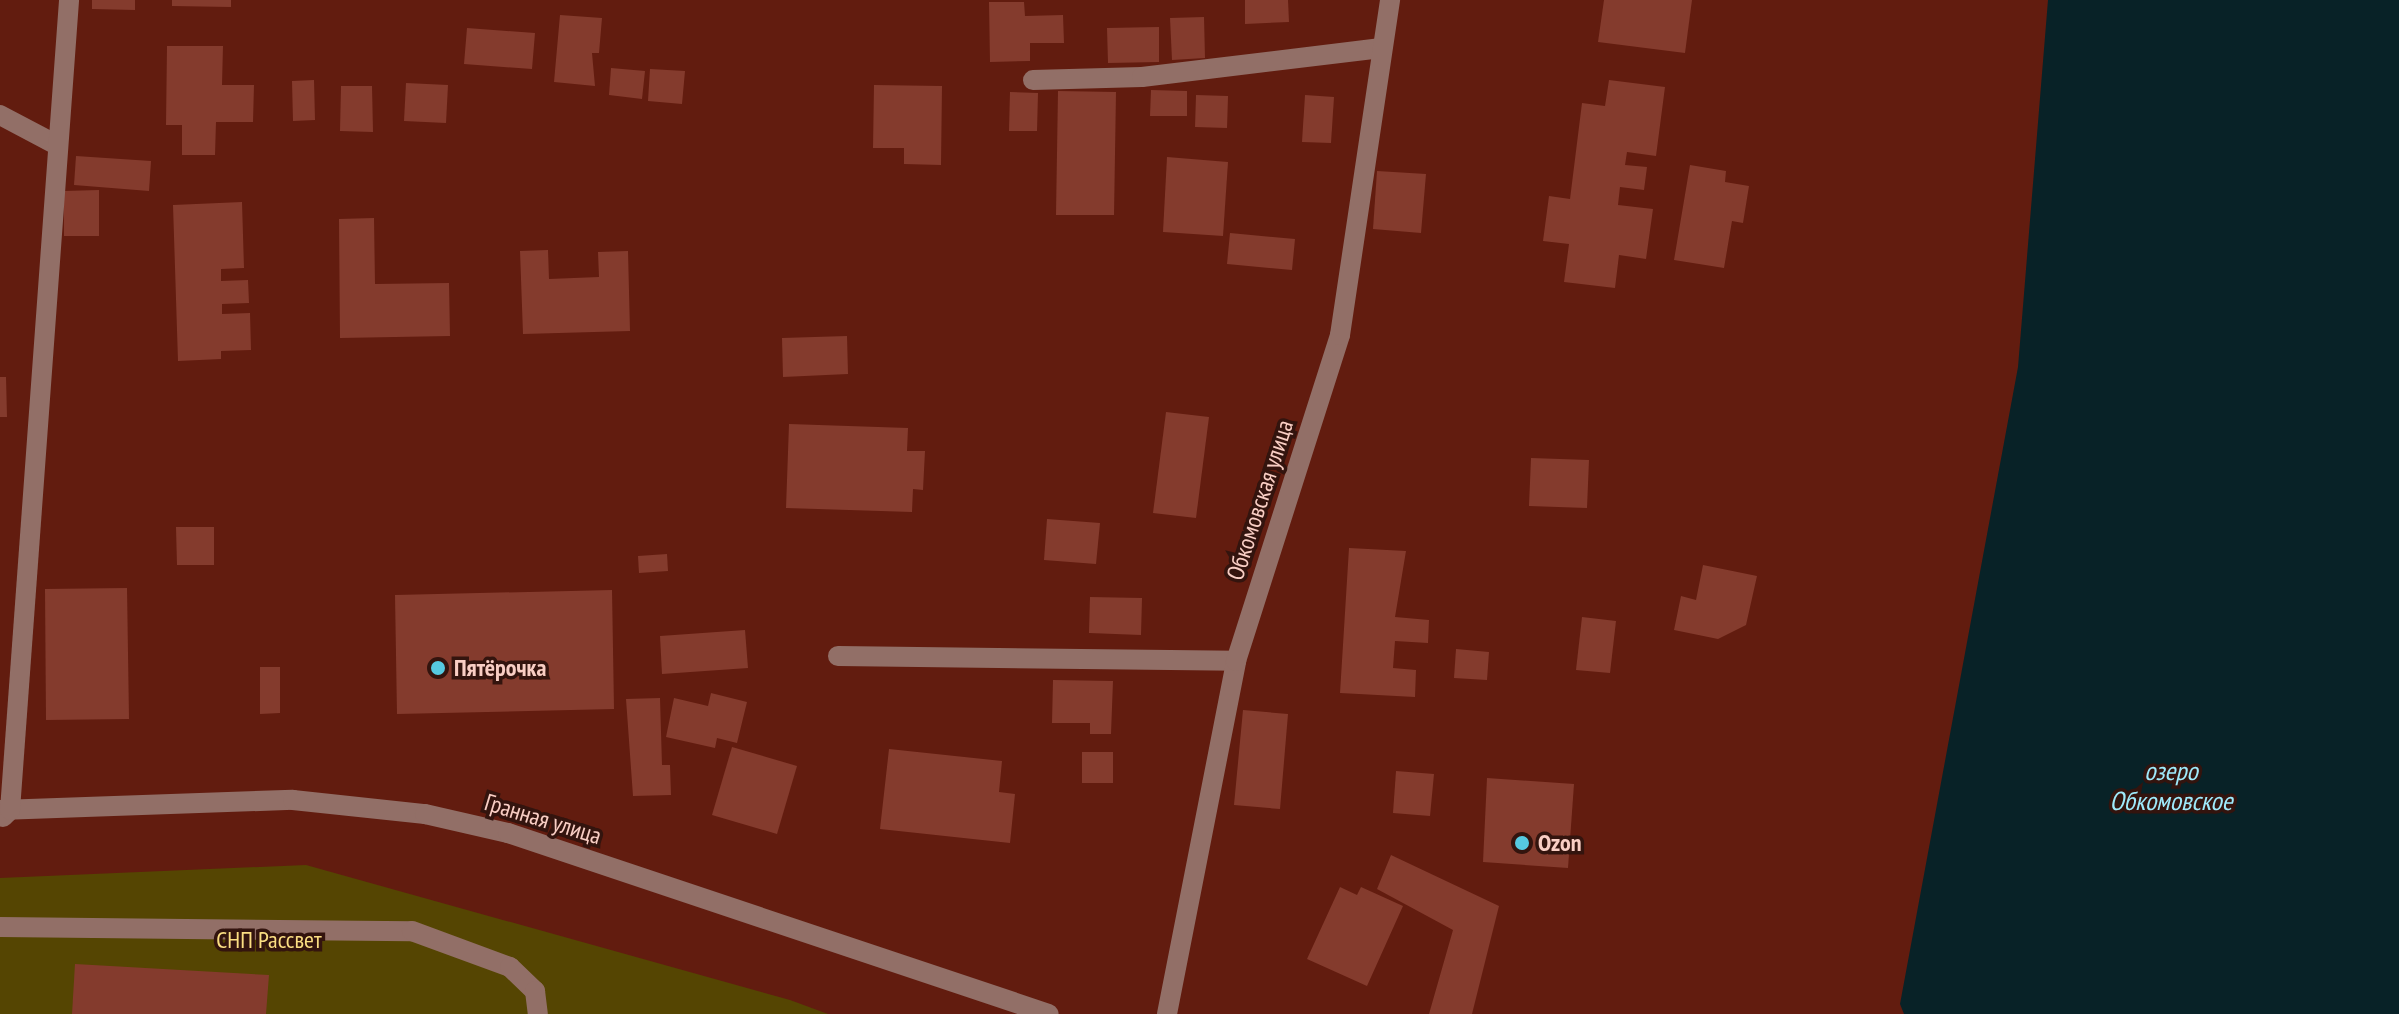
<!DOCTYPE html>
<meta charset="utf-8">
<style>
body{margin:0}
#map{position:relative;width:2399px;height:1014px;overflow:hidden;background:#621c0f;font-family:"PT Sans Narrow",sans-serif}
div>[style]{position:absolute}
.green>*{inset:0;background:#554502}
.water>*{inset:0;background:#082227}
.building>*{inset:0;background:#843b2d}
.minor>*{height:20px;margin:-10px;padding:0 10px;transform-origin:10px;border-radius:10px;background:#926f67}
.dots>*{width:22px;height:22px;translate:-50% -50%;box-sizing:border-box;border:4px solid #33140e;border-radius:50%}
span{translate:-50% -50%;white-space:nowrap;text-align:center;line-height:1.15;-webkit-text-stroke:7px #33140e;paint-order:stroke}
.street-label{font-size:24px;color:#f9cec4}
.poi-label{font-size:24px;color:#f9cec4;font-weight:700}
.left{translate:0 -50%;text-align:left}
.park-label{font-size:24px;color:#fbde82}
.water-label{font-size:26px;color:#9feafb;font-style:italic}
</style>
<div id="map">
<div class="green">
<div style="clip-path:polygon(306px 865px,790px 1000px,828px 1014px,0 1014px,0 878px)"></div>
</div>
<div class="water">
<div style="clip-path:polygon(2048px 0,2399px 0,2399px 1014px,1904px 1014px,1900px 1004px,2018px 367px)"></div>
</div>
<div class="building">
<div style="clip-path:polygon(92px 0,135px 0,135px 10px,92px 9px)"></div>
<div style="clip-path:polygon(172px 0,231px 0,231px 7px,172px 6px)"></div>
<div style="clip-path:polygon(1245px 0,1288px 0,1289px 22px,1245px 24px)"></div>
<div style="clip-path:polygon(1604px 0,1692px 0,1685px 53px,1598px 42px)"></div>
<div style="clip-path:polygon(989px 2px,1024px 2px,1025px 16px,1063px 15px,1064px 43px,1030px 43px,1030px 61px,990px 62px)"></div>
<div style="clip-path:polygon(560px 15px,602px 18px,599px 53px,592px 53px,595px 86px,554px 82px)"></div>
<div style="clip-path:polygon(1204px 17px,1205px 58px,1172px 60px,1170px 18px)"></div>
<div style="clip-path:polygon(1159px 27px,1159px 62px,1108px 63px,1107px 28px)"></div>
<div style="clip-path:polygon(467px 28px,535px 33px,532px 69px,464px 64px)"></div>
<div style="clip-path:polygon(167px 46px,223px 46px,222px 85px,254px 85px,253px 122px,216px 122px,215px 155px,182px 155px,182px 125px,166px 125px)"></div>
<div style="clip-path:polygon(611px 68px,645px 71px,642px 99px,609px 95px)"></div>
<div style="clip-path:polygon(650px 69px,685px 71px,682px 104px,648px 101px)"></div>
<div style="clip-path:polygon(314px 80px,315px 120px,293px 121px,292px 81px)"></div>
<div style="clip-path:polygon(1609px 80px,1665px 87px,1656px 156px,1627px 152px,1625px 165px,1647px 167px,1644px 190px,1620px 187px,1618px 205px,1653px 209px,1646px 259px,1619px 255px,1615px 288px,1564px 282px,1569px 244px,1543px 241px,1549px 196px,1570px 199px,1582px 103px,1605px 106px)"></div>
<div style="clip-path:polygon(406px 83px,448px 85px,446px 123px,404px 121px)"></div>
<div style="clip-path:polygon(874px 85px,942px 86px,941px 165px,904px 164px,904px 148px,873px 148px)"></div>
<div style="clip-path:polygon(341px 86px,372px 86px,373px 132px,340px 131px)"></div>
<div style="clip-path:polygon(1151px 90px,1187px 91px,1187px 116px,1150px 116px)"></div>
<div style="clip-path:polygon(1058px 91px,1116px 92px,1114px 215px,1056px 215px)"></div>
<div style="clip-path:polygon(1010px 92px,1038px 93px,1037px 131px,1009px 131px)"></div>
<div style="clip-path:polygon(1196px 95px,1228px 96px,1227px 128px,1195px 127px)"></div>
<div style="clip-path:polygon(1305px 95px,1334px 97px,1331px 143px,1302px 142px)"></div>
<div style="clip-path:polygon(76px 156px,151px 161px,149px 191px,74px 185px)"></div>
<div style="clip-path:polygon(1167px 157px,1228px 162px,1223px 236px,1163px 232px)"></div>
<div style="clip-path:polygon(1690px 165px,1726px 171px,1725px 182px,1749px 186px,1743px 223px,1732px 221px,1724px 268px,1674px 260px)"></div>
<div style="clip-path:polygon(1377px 171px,1426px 174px,1421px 233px,1373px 229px)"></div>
<div style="clip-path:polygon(99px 190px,99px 236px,64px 236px,64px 191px)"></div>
<div style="clip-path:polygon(242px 202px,244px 268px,221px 269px,221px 281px,248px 280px,249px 303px,222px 304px,222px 314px,250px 313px,251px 350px,221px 351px,221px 359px,178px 361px,173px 205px)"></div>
<div style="clip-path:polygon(374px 218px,375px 284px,449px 283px,450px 336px,340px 338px,339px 219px)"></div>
<div style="clip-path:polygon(1230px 233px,1295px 239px,1292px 270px,1227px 264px)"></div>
<div style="clip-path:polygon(548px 250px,549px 279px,599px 277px,598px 252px,628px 251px,630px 331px,523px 334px,520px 251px)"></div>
<div style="clip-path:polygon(847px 336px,848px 374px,783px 377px,782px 338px)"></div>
<div style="clip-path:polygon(0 377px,6px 377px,7px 417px,0 417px)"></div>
<div style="clip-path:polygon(1166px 412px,1209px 417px,1196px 518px,1153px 513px)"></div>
<div style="clip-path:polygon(789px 424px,908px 428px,907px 451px,925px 451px,923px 490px,913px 489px,912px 512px,786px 508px)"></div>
<div style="clip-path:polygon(1531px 458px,1589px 460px,1587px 508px,1529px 506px)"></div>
<div style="clip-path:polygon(1047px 519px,1100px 523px,1096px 564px,1044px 560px)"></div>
<div style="clip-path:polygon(176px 527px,214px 527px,214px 565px,177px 565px)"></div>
<div style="clip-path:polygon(1349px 548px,1406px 551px,1395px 617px,1429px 620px,1428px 643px,1395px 641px,1393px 668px,1416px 670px,1415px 697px,1340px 693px)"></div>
<div style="clip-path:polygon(667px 554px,668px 571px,639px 573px,638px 556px)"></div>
<div style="clip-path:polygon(1703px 565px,1757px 576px,1746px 625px,1718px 639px,1674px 630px,1681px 596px,1696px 600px)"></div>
<div style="clip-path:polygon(127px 588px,129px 719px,46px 720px,45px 589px)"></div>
<div style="clip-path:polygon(612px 590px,614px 709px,397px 714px,395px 595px)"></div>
<div style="clip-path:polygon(1090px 597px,1142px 598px,1141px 635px,1089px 633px)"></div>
<div style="clip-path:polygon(1582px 617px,1616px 621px,1610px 673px,1576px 670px)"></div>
<div style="clip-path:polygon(745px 630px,748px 668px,662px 674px,660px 636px)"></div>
<div style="clip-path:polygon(1456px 649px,1489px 652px,1487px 680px,1454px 678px)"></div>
<div style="clip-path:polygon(260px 667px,280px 667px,280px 713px,260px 714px)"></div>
<div style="clip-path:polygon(1053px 680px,1113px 681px,1111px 734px,1090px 734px,1090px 723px,1052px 723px)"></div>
<div style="clip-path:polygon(711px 693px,747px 702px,737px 743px,717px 738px,715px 748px,666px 737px,674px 698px,708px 706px)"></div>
<div style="clip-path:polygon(660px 698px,662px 765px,670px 765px,671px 795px,633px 796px,626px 699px)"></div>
<div style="clip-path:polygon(1243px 710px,1288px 714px,1280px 809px,1234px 805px)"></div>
<div style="clip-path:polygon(732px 747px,797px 766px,777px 834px,712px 815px)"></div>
<div style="clip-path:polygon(889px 749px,1002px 761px,999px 792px,1015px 794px,1010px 843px,880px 829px)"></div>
<div style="clip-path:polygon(1082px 752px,1113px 752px,1113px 783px,1082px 783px)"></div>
<div style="clip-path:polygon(1396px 771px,1434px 774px,1430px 816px,1393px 813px)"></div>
<div style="clip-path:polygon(1487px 778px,1574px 784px,1568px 868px,1483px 862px)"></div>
<div style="clip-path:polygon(1391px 855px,1499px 906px,1472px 1014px,1429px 1014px,1453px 930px,1377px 889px)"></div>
<div style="clip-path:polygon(1340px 887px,1357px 895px,1361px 887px,1403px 906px,1367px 986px,1307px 959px)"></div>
<div style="clip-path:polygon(75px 964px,269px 975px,266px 1014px,72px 1014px)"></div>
</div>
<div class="minor">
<div style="left:1033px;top:80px;width:109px;rotate:-1.6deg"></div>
<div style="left:1142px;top:77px;width:241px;rotate:-6.9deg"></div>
<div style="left:0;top:115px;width:64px;rotate:27.8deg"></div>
<div style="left:838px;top:656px;width:398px;rotate:0.7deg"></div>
<div style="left:0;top:810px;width:293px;rotate:-2deg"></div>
<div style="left:293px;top:800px;width:133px;rotate:6.1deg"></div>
<div style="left:425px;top:814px;width:85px;rotate:12.9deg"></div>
<div style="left:508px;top:833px;width:570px;rotate:18.5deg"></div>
<div style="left:3px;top:817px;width:10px;rotate:-45deg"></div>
<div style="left:10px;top:810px;width:812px;rotate:-85.83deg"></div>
<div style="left:0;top:927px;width:412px;rotate:0.6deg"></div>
<div style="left:412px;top:931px;width:104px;rotate:20.2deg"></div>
<div style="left:510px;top:967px;width:35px;rotate:44deg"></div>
<div style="left:535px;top:991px;width:23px;rotate:83deg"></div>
<div style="left:1167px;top:1014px;width:360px;rotate:-78.9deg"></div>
<div style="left:1236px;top:661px;width:342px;rotate:-72.3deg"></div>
<div style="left:1340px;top:335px;width:339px;rotate:-81.5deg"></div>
</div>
<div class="dots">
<div style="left:438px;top:668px;background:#56c9e0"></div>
<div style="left:1522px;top:843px;background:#56c9e0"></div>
</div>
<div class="street-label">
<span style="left:1260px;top:500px;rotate:-72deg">Обкомовская улица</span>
<span style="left:543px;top:819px;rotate:17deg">Гранная улица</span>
</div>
<div class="poi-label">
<span class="left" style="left:454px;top:668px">Пятёрочка</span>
<span class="left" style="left:1538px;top:843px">Ozon</span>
</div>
<div class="park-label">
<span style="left:269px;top:940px">СНП Рассвет</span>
</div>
<div class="water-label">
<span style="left:2171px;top:786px">озеро<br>Обкомовское</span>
</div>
</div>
